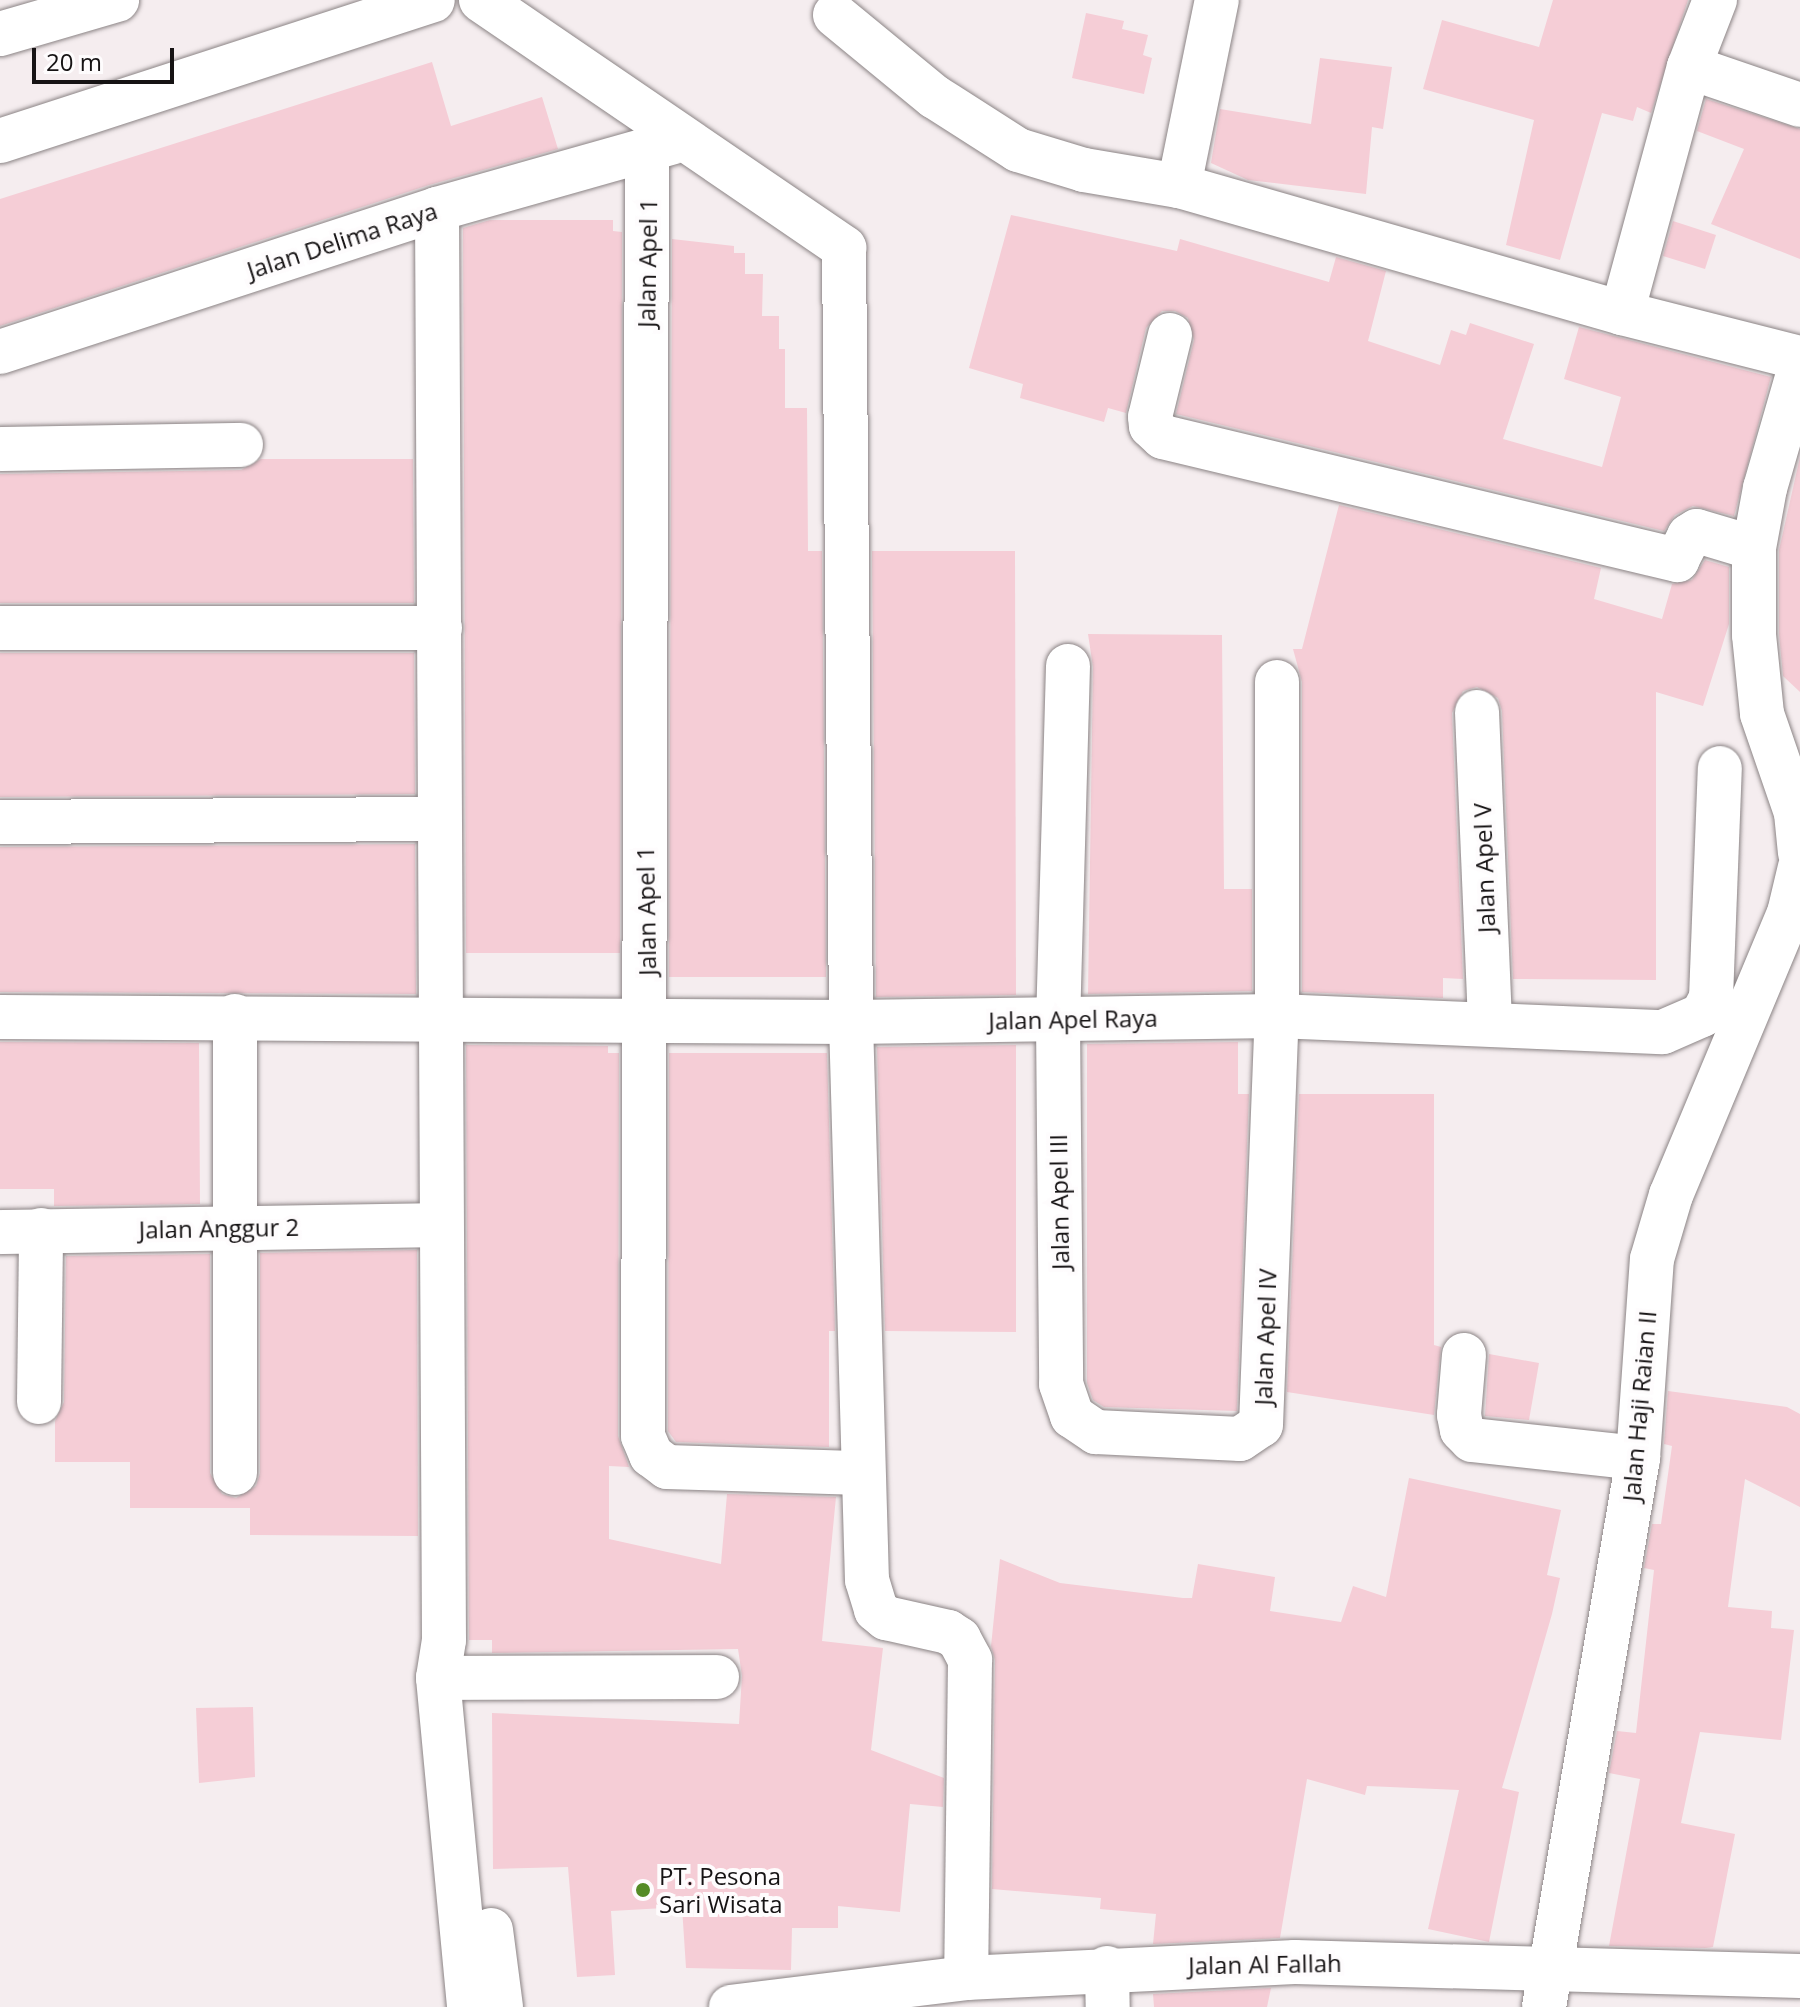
<!DOCTYPE html>
<style>
body{margin:0}
#map{position:relative;width:1800px;height:2007px;overflow:hidden;background:#f5edef;font-family:"Open Sans",sans-serif}
div>[style]{position:absolute}
.building>*{inset:0;background:#f5cdd6}
.roads{filter:drop-shadow(0 0 2px #8b8485) drop-shadow(0 0 2px #8b8485)}
.street>*{height:44px;margin:-22px;padding:0 22px;transform-origin:22px;border-radius:22px;background:#fff}
.secondary>*{height:44px;margin:-22px;padding:0 22px;transform-origin:22px;border-radius:22px;background:#fff}
.dots>*{width:22px;height:22px;translate:-50% -50%;box-sizing:border-box;border:4px solid #fefcfd;border-radius:50%}
span{translate:-50% -50%;white-space:nowrap;text-align:center;line-height:1.15;-webkit-text-stroke:8px #fefcfd;paint-order:stroke}
.street-label{font-size:24px;color:#161314}
.poi-label{font-size:24px;color:#161314}
.left{translate:0 -50%;text-align:left}
.scale{position:absolute;left:32px;top:48px;width:142px;height:36px;box-sizing:border-box;border:4px solid #161314;border-top:0;padding-left:10px;font-size:24px;line-height:28px;white-space:nowrap;color:#161314;-webkit-text-stroke:6px #fefcfd;paint-order:stroke}
</style>
<div id="map">
<div class="building">
<div style="clip-path:polygon(1553px 0,1688px 0,1651px 113px,1637px 107px,1633px 121px,1602px 113px,1560px 260px,1506px 245px,1534px 120px,1423px 89px,1442px 20px,1539px 47px)"></div>
<div style="clip-path:polygon(1086px 13px,1124px 21px,1122px 29px,1148px 35px,1143px 55px,1152px 58px,1144px 94px,1072px 78px)"></div>
<div style="clip-path:polygon(1320px 58px,1392px 67px,1383px 129px,1372px 127px,1366px 194px,1248px 180px,1211px 163px,1220px 109px,1311px 124px)"></div>
<div style="clip-path:polygon(432px 62px,451px 126px,542px 97px,558px 149px,429px 185px,0 326px,0 199px)"></div>
<div style="clip-path:polygon(1706px 99px,1800px 129px,1800px 259px,1711px 224px,1744px 149px,1697px 131px)"></div>
<div style="clip-path:polygon(1011px 215px,1177px 251px,1180px 239px,1329px 282px,1336px 257px,1386px 271px,1368px 341px,1440px 365px,1451px 330px,1466px 335px,1470px 323px,1534px 344px,1503px 439px,1602px 467px,1621px 397px,1564px 379px,1579px 327px,1771px 377px,1734px 516px,1693px 506px,1675px 515px,1664px 531px,1176px 414px,1194px 340px,1188px 318px,1175px 311px,1162px 311px,1146px 328px,1126px 413px,1108px 408px,1104px 422px,1020px 398px,1023px 384px,969px 368px)"></div>
<div style="clip-path:polygon(490px 220px,613px 220px,613px 231px,622px 232px,620px 953px,466px 953px,463px 228px)"></div>
<div style="clip-path:polygon(1673px 221px,1716px 235px,1705px 269px,1663px 256px)"></div>
<div style="clip-path:polygon(672px 239px,734px 246px,734px 253px,745px 253px,745px 274px,763px 274px,762px 316px,779px 316px,779px 349px,785px 349px,785px 408px,807px 408px,808px 551px,822px 551px,826px 977px,669px 977px)"></div>
<div style="clip-path:polygon(1800px 457px,1800px 692px,1783px 676px,1779px 634px,1779px 550px)"></div>
<div style="clip-path:polygon(261px 459px,413px 459px,414px 603px,0 603px,0 474px,241px 470px)"></div>
<div style="clip-path:polygon(1339px 505px,1601px 568px,1594px 599px,1662px 619px,1672px 584px,1692px 580px,1705px 560px,1729px 567px,1729px 624px,1703px 706px,1656px 692px,1656px 980px,1513px 979px,1502px 711px,1498px 698px,1477px 687px,1463px 691px,1452px 713px,1463px 979px,1443px 978px,1443px 998px,1302px 992px,1302px 682px,1293px 649px,1302px 649px)"></div>
<div style="clip-path:polygon(872px 551px,1015px 551px,1016px 995px,876px 997px)"></div>
<div style="clip-path:polygon(1088px 634px,1222px 635px,1224px 889px,1252px 889px,1252px 991px,1088px 994px,1093px 667px)"></div>
<div style="clip-path:polygon(0 653px,414px 653px,415px 794px,0 797px)"></div>
<div style="clip-path:polygon(415px 844px,416px 994px,0 992px,0 847px)"></div>
<div style="clip-path:polygon(0 1042px,199px 1043px,200px 1204px,54px 1206px,54px 1189px,0 1189px)"></div>
<div style="clip-path:polygon(1238px 1042px,1238px 1094px,1249px 1094px,1237px 1411px,1104px 1407px,1093px 1400px,1087px 1383px,1087px 1044px)"></div>
<div style="clip-path:polygon(466px 1045px,608px 1046px,608px 1053px,619px 1053px,618px 1436px,629px 1467px,609px 1466px,609px 1539px,721px 1564px,727px 1494px,836px 1497px,822px 1641px,883px 1648px,871px 1750px,944px 1778px,943px 1807px,910px 1804px,900px 1912px,838px 1906px,838px 1928px,792px 1928px,791px 1970px,686px 1968px,682px 1907px,611px 1911px,615px 1975px,577px 1977px,568px 1867px,493px 1869px,492px 1713px,739px 1724px,742px 1676px,738px 1649px,492px 1653px,492px 1640px,469px 1640px)"></div>
<div style="clip-path:polygon(1016px 1045px,1016px 1332px,885px 1331px,877px 1047px)"></div>
<div style="clip-path:polygon(669px 1053px,827px 1053px,835px 1331px,829px 1331px,829px 1447px,676px 1442px,668px 1431px)"></div>
<div style="clip-path:polygon(1299px 1094px,1434px 1094px,1434px 1345px,1441px 1347px,1434px 1415px,1287px 1392px)"></div>
<div style="clip-path:polygon(417px 1250px,418px 1536px,250px 1535px,250px 1508px,130px 1508px,130px 1462px,55px 1462px,55px 1421px,64px 1402px,66px 1256px,210px 1254px,210px 1473px,222px 1494px,236px 1498px,256px 1486px,260px 1473px,260px 1253px)"></div>
<div style="clip-path:polygon(1489px 1354px,1539px 1363px,1529px 1420px,1485px 1416px)"></div>
<div style="clip-path:polygon(1668px 1391px,1787px 1407px,1800px 1414px,1800px 1507px,1745px 1479px,1728px 1607px,1772px 1611px,1771px 1628px,1794px 1630px,1781px 1740px,1700px 1732px,1681px 1823px,1735px 1834px,1713px 1947px,1706px 1948px,1609px 1946px,1640px 1779px,1609px 1773px,1617px 1731px,1636px 1733px,1654px 1570px,1644px 1568px,1652px 1524px,1661px 1524px,1672px 1446px,1664px 1444px)"></div>
<div style="clip-path:polygon(1409px 1478px,1561px 1510px,1547px 1575px,1560px 1578px,1552px 1614px,1502px 1788px,1519px 1792px,1489px 1942px,1428px 1929px,1459px 1790px,1367px 1786px,1365px 1795px,1307px 1779px,1280px 1938px,1153px 1944px,1156px 1914px,1100px 1909px,1101px 1898px,992px 1889px,995px 1660px,991px 1646px,1000px 1559px,1060px 1583px,1183px 1598px,1192px 1598px,1198px 1564px,1275px 1577px,1270px 1611px,1341px 1622px,1353px 1586px,1386px 1597px)"></div>
<div style="clip-path:polygon(253px 1707px,255px 1777px,199px 1783px,196px 1708px)"></div>
<div style="clip-path:polygon(1271px 1988px,1267px 2007px,1154px 2007px,1153px 1994px)"></div>
</div>
<div class="roads">
<div class="street">
<div style="left:481px;top:0;width:440px;rotate:34.3deg"></div>
<div style="left:844px;top:248px;width:774px;rotate:89.48deg"></div>
<div style="left:851px;top:1022px;width:558px;rotate:88.36deg"></div>
<div style="left:867px;top:1580px;width:31px;rotate:73deg"></div>
<div style="left:876px;top:1610px;width:13px;rotate:39deg"></div>
<div style="left:886px;top:1618px;width:64px;rotate:12.7deg"></div>
<div style="left:948px;top:1632px;width:13px;rotate:32deg"></div>
<div style="left:959px;top:1639px;width:24px;rotate:62deg"></div>
<div style="left:970px;top:1660px;width:318px;rotate:90.7deg"></div>
<div style="left:835px;top:15px;width:129px;rotate:39.4deg"></div>
<div style="left:935px;top:97px;width:98px;rotate:32.6deg"></div>
<div style="left:1018px;top:150px;width:69px;rotate:16.9deg"></div>
<div style="left:1084px;top:170px;width:96px;rotate:9.6deg"></div>
<div style="left:1179px;top:186px;width:461px;rotate:16deg"></div>
<div style="left:1622px;top:313px;width:184px;rotate:14.2deg"></div>
<div style="left:0;top:34px;width:122px;rotate:-16.2deg"></div>
<div style="left:1689px;top:67px;width:117px;rotate:18.9deg"></div>
<div style="left:0;top:141px;width:455px;rotate:-18deg"></div>
<div style="left:647px;top:150px;width:1286px;rotate:90.18deg"></div>
<div style="left:643px;top:1436px;width:21px;rotate:67deg"></div>
<div style="left:651px;top:1455px;width:20px;rotate:37deg"></div>
<div style="left:667px;top:1467px;width:195px;rotate:1.8deg"></div>
<div style="left:1179px;top:186px;width:190px;rotate:-78.5deg"></div>
<div style="left:437px;top:209px;width:1431px;rotate:89.72deg"></div>
<div style="left:444px;top:1640px;width:38px;rotate:99deg"></div>
<div style="left:438px;top:1678px;width:330px;rotate:84.6deg"></div>
<div style="left:1622px;top:313px;width:255px;rotate:-74.8deg"></div>
<div style="left:1689px;top:67px;width:72px;rotate:-68.8deg"></div>
<div style="left:1170px;top:335px;width:84px;rotate:103.7deg"></div>
<div style="left:1150px;top:417px;width:9px;rotate:84deg"></div>
<div style="left:1151px;top:426px;width:16px;rotate:43deg"></div>
<div style="left:1163px;top:437px;width:529px;rotate:13.46deg"></div>
<div style="left:1677px;top:560px;width:27px;rotate:-63deg"></div>
<div style="left:1689px;top:536px;width:9px;rotate:-32deg"></div>
<div style="left:1697px;top:531px;width:59px;rotate:16.6deg"></div>
<div style="left:0;top:352px;width:460px;rotate:-18.1deg"></div>
<div style="left:437px;top:209px;width:245px;rotate:-15.8deg"></div>
<div style="left:1800px;top:367px;width:126px;rotate:106.1deg"></div>
<div style="left:1765px;top:488px;width:61px;rotate:100.4deg"></div>
<div style="left:1754px;top:548px;width:87px;rotate:90deg"></div>
<div style="left:1754px;top:635px;width:79px;rotate:84.2deg"></div>
<div style="left:1762px;top:714px;width:105px;rotate:71deg"></div>
<div style="left:1796px;top:813px;width:40px;rotate:84.3deg"></div>
<div style="left:0;top:449px;width:241px;rotate:-1deg"></div>
<div style="left:0;top:628px;width:440px"></div>
<div style="left:1068px;top:666px;width:354px;rotate:91.6deg"></div>
<div style="left:1058px;top:1020px;width:364px;rotate:89.5deg"></div>
<div style="left:1061px;top:1384px;width:34px;rotate:71deg"></div>
<div style="left:1072px;top:1416px;width:29px;rotate:34deg"></div>
<div style="left:1096px;top:1432px;width:144px;rotate:2.8deg"></div>
<div style="left:1240px;top:1439px;width:25px;rotate:-34deg"></div>
<div style="left:1261px;top:1425px;width:409px;rotate:-87.8deg"></div>
<div style="left:1277px;top:1016px;width:334px;rotate:-90deg"></div>
<div style="left:1477px;top:712px;width:312px;rotate:87.6deg"></div>
<div style="left:0;top:822px;width:437px;rotate:-0.4deg"></div>
<div style="left:0;top:1017px;width:851px;rotate:0.34deg"></div>
<div style="left:851px;top:1022px;width:426px;rotate:-0.8deg"></div>
<div style="left:1277px;top:1016px;width:386px;rotate:2.4deg"></div>
<div style="left:1663px;top:1032px;width:43px;rotate:-23.6deg"></div>
<div style="left:1702px;top:1015px;width:19px;rotate:-62deg"></div>
<div style="left:1711px;top:998px;width:230px;rotate:-87.8deg"></div>
<div style="left:0;top:1232px;width:439px;rotate:-0.9deg"></div>
<div style="left:1464px;top:1355px;width:60px;rotate:94.8deg"></div>
<div style="left:1459px;top:1415px;width:15px;rotate:79deg"></div>
<div style="left:1462px;top:1430px;width:14px;rotate:45deg"></div>
<div style="left:1472px;top:1440px;width:167px;rotate:6.2deg"></div>
<div style="left:39px;top:1402px;width:172px;rotate:-89.3deg"></div>
<div style="left:235px;top:1473px;width:457px;rotate:-90deg"></div>
<div style="left:438px;top:1678px;width:279px;rotate:-0.2deg"></div>
<div style="left:491px;top:1930px;width:78px;rotate:82.6deg"></div>
<div style="left:1107px;top:1968px;width:39px;rotate:89deg"></div>
<div style="left:1544px;top:2007px;width:557px;rotate:-80.28deg"></div>
<div style="left:1638px;top:1458px;width:199px;rotate:-86deg"></div>
<div style="left:1652px;top:1259px;width:67px;rotate:-73.5deg"></div>
<div style="left:1671px;top:1195px;width:306px;rotate:-67.3deg"></div>
<div style="left:1789px;top:913px;width:47px;rotate:-76.6deg"></div>
</div>
<div class="secondary">
<div style="left:731px;top:2007px;width:237px;rotate:-7deg"></div>
<div style="left:966px;top:1978px;width:329px;rotate:-2.8deg"></div>
<div style="left:1295px;top:1962px;width:505px;rotate:1.59deg"></div>
</div>
</div>
<div class="dots">
<div style="left:643px;top:1890px;background:#558b26"></div>
</div>
<div class="street-label">
<span style="left:342px;top:240px;rotate:-18deg">Jalan Delima Raya</span>
<span style="left:647px;top:263px;rotate:-89deg">Jalan Apel 1</span>
<span style="left:1484px;top:868px;rotate:-92deg">Jalan Apel V</span>
<span style="left:646px;top:911px;rotate:-91deg">Jalan Apel 1</span>
<span style="left:1073px;top:1019px;rotate:-1deg">Jalan Apel Raya</span>
<span style="left:1059px;top:1202px;rotate:-91deg">Jalan Apel III</span>
<span style="left:219px;top:1228px;rotate:-1deg">Jalan Anggur 2</span>
<span style="left:1265px;top:1337px;rotate:-88deg">Jalan Apel IV</span>
<span style="left:1639px;top:1406px;rotate:-85deg">Jalan Haji Raian II</span>
<span style="left:1265px;top:1964px;rotate:-1deg">Jalan Al Fallah</span>
</div>
<div class="poi-label">
<span class="left" style="left:659px;top:1890px">PT. Pesona<br>Sari Wisata</span>
</div>
<div class="scale">20 m</div>
</div>
